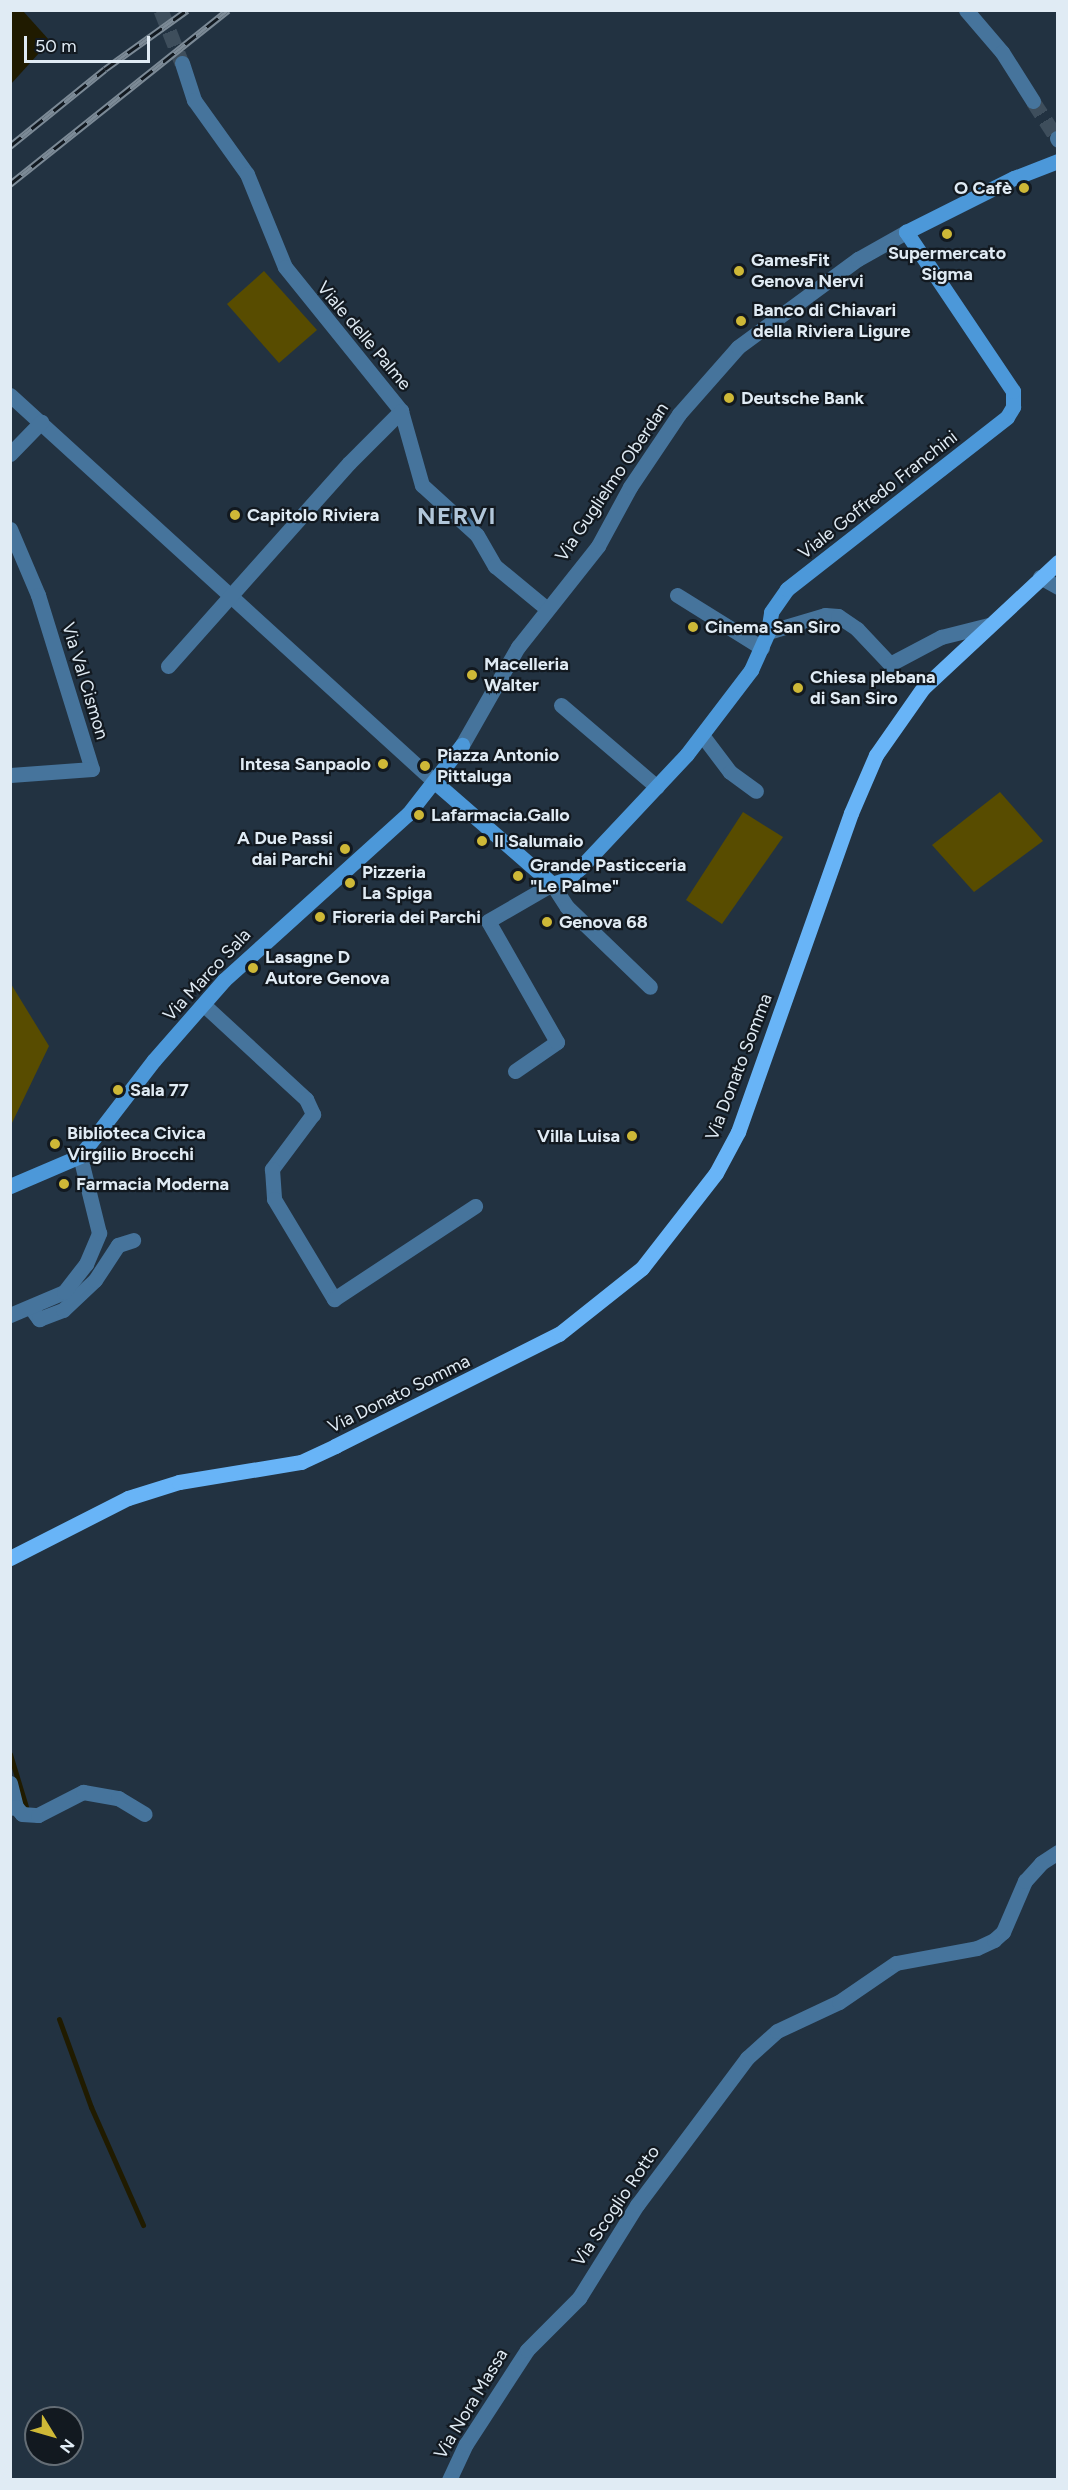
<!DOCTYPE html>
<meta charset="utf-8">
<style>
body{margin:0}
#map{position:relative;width:1068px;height:2490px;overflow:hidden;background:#223241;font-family:Figtree,sans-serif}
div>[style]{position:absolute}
.green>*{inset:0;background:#584c00}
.water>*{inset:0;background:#201b00}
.stream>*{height:5px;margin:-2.5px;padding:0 2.5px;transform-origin:2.5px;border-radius:2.5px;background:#201b00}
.street-tunnel>*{height:15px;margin-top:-7.5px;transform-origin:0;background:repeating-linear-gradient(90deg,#3e4e5c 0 15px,transparent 0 23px)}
.street>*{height:15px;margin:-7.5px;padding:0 7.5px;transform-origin:7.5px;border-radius:7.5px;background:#46749c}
.secondary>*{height:15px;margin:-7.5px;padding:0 7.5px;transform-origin:7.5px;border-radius:7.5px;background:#4c98d9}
.primary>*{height:15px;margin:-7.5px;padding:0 7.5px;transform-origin:7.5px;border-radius:7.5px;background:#68b4f7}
.rail>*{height:7px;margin-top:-3.5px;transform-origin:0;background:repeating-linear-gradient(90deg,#121920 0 14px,#7c8a96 0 28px);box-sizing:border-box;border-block:2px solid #7c8a96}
.dots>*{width:16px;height:16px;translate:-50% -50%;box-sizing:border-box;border:3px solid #121920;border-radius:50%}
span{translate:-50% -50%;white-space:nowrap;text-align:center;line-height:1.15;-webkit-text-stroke:4.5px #121920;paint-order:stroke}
.poi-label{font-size:18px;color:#e0ebf4;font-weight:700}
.right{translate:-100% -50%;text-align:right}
.left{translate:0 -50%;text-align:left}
.street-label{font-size:18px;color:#e0ebf4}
.district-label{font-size:24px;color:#b2c7da;font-weight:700;letter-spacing:1.5px}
.frame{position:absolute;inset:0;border:12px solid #e0ebf4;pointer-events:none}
.north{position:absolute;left:24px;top:2406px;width:60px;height:60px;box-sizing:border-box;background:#121920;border:2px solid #646d75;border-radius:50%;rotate:127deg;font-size:16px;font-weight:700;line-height:24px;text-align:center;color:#e0ebf4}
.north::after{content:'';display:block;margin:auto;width:21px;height:27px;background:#ceb837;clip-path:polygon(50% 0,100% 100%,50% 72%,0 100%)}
.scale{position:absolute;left:24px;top:36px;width:126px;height:27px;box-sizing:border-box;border:3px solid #e0ebf4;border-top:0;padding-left:8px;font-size:18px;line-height:21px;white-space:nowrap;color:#e0ebf4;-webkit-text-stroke:4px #121920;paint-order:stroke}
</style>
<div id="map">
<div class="green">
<div style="clip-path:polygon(264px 271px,317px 330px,279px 363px,227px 304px)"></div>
<div style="clip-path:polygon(1000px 792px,1043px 841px,974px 892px,932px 845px)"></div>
<div style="clip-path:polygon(743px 812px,783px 837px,722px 924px,686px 900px)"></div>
<div style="clip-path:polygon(11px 984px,49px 1046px,11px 1125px,10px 984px)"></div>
</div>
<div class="water">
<div style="clip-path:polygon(11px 10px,23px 11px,50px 41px,11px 84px)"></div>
</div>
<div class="stream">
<div style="left:10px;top:1754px;width:59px;rotate:73.1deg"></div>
<div style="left:59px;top:2019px;width:94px;rotate:70deg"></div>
<div style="left:91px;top:2107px;width:129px;rotate:66.2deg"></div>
</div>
<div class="street-tunnel">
<div style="left:161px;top:10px;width:57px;rotate:68.4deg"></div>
<div style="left:1033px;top:101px;width:44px;rotate:57deg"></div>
</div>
<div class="street">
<div style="left:966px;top:10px;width:55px;rotate:49.4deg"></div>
<div style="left:1002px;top:52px;width:58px;rotate:57.7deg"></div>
<div style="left:182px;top:63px;width:39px;rotate:72deg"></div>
<div style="left:194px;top:100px;width:91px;rotate:54.4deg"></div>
<div style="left:247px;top:174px;width:100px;rotate:67.8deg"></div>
<div style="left:285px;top:267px;width:185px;rotate:51.1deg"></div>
<div style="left:401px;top:411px;width:77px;rotate:74.2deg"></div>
<div style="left:422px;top:485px;width:74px;rotate:42.3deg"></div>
<div style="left:477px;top:535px;width:36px;rotate:60deg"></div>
<div style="left:495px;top:566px;width:66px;rotate:39.5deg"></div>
<div style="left:1057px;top:138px;width:2px;rotate:63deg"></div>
<div style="left:10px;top:395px;width:576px;rotate:42.33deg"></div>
<div style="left:10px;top:454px;width:45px;rotate:-45.9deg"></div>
<div style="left:10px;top:529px;width:72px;rotate:67deg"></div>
<div style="left:38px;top:595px;width:182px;rotate:72.8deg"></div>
<div style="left:92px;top:769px;width:82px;rotate:175.8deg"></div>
<div style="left:1040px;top:577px;width:21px;rotate:29deg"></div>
<div style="left:677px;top:595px;width:100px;rotate:31.9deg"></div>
<div style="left:768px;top:632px;width:59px;rotate:-16.6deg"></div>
<div style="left:825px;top:615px;width:13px;rotate:4deg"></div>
<div style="left:838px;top:616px;width:23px;rotate:34deg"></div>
<div style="left:857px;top:629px;width:48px;rotate:46.7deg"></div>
<div style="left:890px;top:664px;width:58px;rotate:-27.9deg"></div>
<div style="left:941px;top:637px;width:49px;rotate:-14deg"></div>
<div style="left:168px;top:666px;width:272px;rotate:-48.3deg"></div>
<div style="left:349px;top:463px;width:74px;rotate:-45deg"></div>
<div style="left:561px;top:705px;width:126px;rotate:40.5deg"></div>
<div style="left:702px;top:735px;width:46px;rotate:52.9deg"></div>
<div style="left:730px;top:772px;width:32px;rotate:36deg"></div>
<div style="left:462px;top:745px;width:113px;rotate:-60.3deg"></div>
<div style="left:518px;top:647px;width:129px;rotate:-51.6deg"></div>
<div style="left:598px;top:546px;width:67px;rotate:-61.5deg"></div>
<div style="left:630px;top:487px;width:88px;rotate:-56.1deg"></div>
<div style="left:679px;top:414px;width:89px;rotate:-48.6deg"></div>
<div style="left:738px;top:347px;width:149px;rotate:-36.3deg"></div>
<div style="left:858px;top:259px;width:55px;rotate:-29.4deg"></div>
<div style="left:204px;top:1005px;width:139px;rotate:42.7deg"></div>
<div style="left:306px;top:1099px;width:17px;rotate:65deg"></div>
<div style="left:313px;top:1114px;width:69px;rotate:126.7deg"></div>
<div style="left:272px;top:1169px;width:30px;rotate:86deg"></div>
<div style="left:274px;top:1199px;width:117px;rotate:59deg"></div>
<div style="left:334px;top:1299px;width:169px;rotate:-33.4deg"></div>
<div style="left:515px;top:1071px;width:51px;rotate:-34.6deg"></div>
<div style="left:557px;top:1042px;width:139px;rotate:-119.7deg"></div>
<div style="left:488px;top:921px;width:74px;rotate:-30deg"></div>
<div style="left:552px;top:884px;width:27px;rotate:57deg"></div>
<div style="left:567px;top:907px;width:115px;rotate:43.9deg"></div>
<div style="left:31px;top:1308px;width:14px;rotate:54deg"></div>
<div style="left:39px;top:1319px;width:26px;rotate:-21deg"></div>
<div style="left:63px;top:1310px;width:44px;rotate:-43.2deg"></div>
<div style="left:95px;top:1280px;width:42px;rotate:-56.7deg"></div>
<div style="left:118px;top:1245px;width:16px;rotate:-18deg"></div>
<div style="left:10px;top:1315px;width:59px;rotate:-23.1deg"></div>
<div style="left:64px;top:1292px;width:36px;rotate:-52deg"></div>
<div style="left:86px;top:1264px;width:34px;rotate:-67deg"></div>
<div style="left:99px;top:1233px;width:79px;rotate:-103.9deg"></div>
<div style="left:10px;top:1783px;width:25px;rotate:76deg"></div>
<div style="left:16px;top:1807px;width:6px;rotate:171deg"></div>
<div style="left:16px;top:1807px;width:9px;rotate:49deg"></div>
<div style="left:22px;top:1814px;width:16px;rotate:4deg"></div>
<div style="left:38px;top:1815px;width:51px;rotate:-27.1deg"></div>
<div style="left:83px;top:1792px;width:36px;rotate:10deg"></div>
<div style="left:118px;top:1798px;width:31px;rotate:31deg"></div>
<div style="left:449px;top:2480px;width:40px;rotate:-65deg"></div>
<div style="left:466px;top:2444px;width:112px;rotate:-57deg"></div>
<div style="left:527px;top:2350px;width:74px;rotate:-45deg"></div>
<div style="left:579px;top:2298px;width:110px;rotate:-58.1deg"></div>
<div style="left:637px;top:2205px;width:184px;rotate:-53.2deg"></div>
<div style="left:747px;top:2058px;width:40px;rotate:-42deg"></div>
<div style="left:777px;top:2031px;width:68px;rotate:-25.1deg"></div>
<div style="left:839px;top:2002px;width:69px;rotate:-34.4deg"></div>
<div style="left:896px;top:1963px;width:82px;rotate:-10.5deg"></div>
<div style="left:977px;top:1948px;width:19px;rotate:-25deg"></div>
<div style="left:994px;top:1940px;width:12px;rotate:-42deg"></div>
<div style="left:1003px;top:1932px;width:56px;rotate:-66.7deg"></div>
<div style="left:1025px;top:1881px;width:24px;rotate:-48deg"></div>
<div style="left:1041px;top:1863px;width:20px;rotate:-33deg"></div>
</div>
<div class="secondary">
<div style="left:436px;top:783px;width:154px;rotate:41deg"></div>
<div style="left:552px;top:884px;width:16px;rotate:-18deg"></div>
<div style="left:567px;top:879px;width:17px;rotate:-40deg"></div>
<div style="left:580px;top:868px;width:156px;rotate:-46.8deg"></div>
<div style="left:687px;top:754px;width:106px;rotate:-52.7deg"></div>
<div style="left:751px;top:670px;width:42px;rotate:-65.9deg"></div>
<div style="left:768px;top:632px;width:20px;rotate:-81deg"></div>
<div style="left:771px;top:612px;width:28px;rotate:-55deg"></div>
<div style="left:787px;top:589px;width:279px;rotate:-38deg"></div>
<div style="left:1007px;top:417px;width:12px;rotate:-59deg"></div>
<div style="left:1013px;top:407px;width:16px;rotate:-90deg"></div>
<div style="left:1013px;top:391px;width:192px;rotate:-123.9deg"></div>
<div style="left:906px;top:232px;width:121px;rotate:-26.6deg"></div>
<div style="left:1014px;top:178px;width:47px;rotate:-21.1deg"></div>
<div style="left:10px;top:1186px;width:76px;rotate:-23.2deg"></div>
<div style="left:80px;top:1156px;width:121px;rotate:-52.4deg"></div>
<div style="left:154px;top:1060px;width:106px;rotate:-48.8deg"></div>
<div style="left:224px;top:980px;width:248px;rotate:-42.1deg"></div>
<div style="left:408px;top:814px;width:88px;rotate:-52deg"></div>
</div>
<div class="primary">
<div style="left:10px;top:1558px;width:132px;rotate:-27deg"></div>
<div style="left:128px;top:1498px;width:53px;rotate:-17.4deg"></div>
<div style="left:179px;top:1482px;width:124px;rotate:-9.3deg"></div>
<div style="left:301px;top:1462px;width:38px;rotate:-25deg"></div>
<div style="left:335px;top:1446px;width:250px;rotate:-26.6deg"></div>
<div style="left:559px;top:1334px;width:106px;rotate:-38.5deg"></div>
<div style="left:642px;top:1268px;width:120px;rotate:-52.1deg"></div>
<div style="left:716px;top:1173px;width:47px;rotate:-61.8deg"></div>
<div style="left:738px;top:1132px;width:338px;rotate:-70.5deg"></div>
<div style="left:851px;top:813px;width:63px;rotate:-66.7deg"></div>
<div style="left:876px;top:755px;width:82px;rotate:-55deg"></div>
<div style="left:923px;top:688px;width:185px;rotate:-43deg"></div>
</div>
<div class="rail">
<div style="left:10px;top:146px;width:122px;rotate:-39deg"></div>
<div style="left:105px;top:69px;width:101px;rotate:-35.7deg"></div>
<div style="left:10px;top:184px;width:279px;rotate:-38.6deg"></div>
</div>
<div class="dots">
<div style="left:1024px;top:188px;background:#ceb837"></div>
<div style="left:947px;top:234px;background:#ceb837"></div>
<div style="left:739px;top:271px;background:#ceb837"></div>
<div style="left:741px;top:321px;background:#ceb837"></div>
<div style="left:729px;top:398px;background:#ceb837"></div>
<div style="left:235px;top:515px;background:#ceb837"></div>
<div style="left:693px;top:627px;background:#ceb837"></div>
<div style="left:472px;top:675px;background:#ceb837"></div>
<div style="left:798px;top:688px;background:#ceb837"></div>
<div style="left:383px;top:764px;background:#ceb837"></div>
<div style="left:425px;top:766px;background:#ceb837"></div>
<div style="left:419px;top:815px;background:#ceb837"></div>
<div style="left:482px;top:841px;background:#ceb837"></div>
<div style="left:345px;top:849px;background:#ceb837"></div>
<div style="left:518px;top:876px;background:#ceb837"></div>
<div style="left:350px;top:883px;background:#ceb837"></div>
<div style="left:320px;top:917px;background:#ceb837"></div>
<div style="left:547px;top:922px;background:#ceb837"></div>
<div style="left:253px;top:968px;background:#ceb837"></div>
<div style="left:118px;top:1090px;background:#ceb837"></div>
<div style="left:632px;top:1136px;background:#ceb837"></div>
<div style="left:55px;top:1144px;background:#ceb837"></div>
<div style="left:64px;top:1184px;background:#ceb837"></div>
</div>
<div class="poi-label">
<span class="right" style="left:1012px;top:188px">O Cafè</span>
<span style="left:947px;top:264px">Supermercato<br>Sigma</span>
<span class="left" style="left:751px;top:271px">GamesFit<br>Genova Nervi</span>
<span class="left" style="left:753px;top:321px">Banco di Chiavari<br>della Riviera Ligure</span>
<span class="left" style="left:741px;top:398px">Deutsche Bank</span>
<span class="left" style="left:247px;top:515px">Capitolo Riviera</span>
<span class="left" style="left:705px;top:627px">Cinema San Siro</span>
<span class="left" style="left:484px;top:675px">Macelleria<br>Walter</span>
<span class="left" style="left:810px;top:688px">Chiesa plebana<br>di San Siro</span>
<span class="left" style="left:437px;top:766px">Piazza Antonio<br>Pittaluga</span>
<span class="right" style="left:371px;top:764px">Intesa Sanpaolo</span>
<span class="left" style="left:431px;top:815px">Lafarmacia.Gallo</span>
<span class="right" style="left:333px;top:849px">A Due Passi<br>dai Parchi</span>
<span class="left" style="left:494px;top:841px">Il Salumaio</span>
<span class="left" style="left:530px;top:876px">Grande Pasticceria<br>"Le Palme"</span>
<span class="left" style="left:362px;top:883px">Pizzeria<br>La Spiga</span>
<span class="left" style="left:332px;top:917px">Fioreria dei Parchi</span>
<span class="left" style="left:559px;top:922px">Genova 68</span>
<span class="left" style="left:265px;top:968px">Lasagne D<br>Autore Genova</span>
<span class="left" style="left:130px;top:1090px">Sala 77</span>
<span class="left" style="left:67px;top:1144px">Biblioteca Civica<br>Virgilio Brocchi</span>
<span class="right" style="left:620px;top:1136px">Villa Luisa</span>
<span class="left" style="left:76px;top:1184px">Farmacia Moderna</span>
</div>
<div class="street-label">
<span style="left:364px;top:336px;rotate:50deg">Viale delle Palme</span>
<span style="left:612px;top:482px;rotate:-56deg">Via Guglielmo Oberdan</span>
<span style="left:878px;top:495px;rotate:-38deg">Viale Goffredo Franchini</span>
<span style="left:85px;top:681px;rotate:73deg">Via Val Cismon</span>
<span style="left:207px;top:975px;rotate:-47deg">Via Marco Sala</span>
<span style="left:739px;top:1067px;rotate:-69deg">Via Donato Somma</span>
<span style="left:399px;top:1394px;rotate:-26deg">Via Donato Somma</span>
<span style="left:616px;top:2206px;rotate:-56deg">Via Scoglio Rotto</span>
<span style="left:471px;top:2404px;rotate:-59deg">Via Nora Massa</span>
</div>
<div class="district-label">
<span style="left:457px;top:516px">NERVI</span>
</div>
<div class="frame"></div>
<div class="north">N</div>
<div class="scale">50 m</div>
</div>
